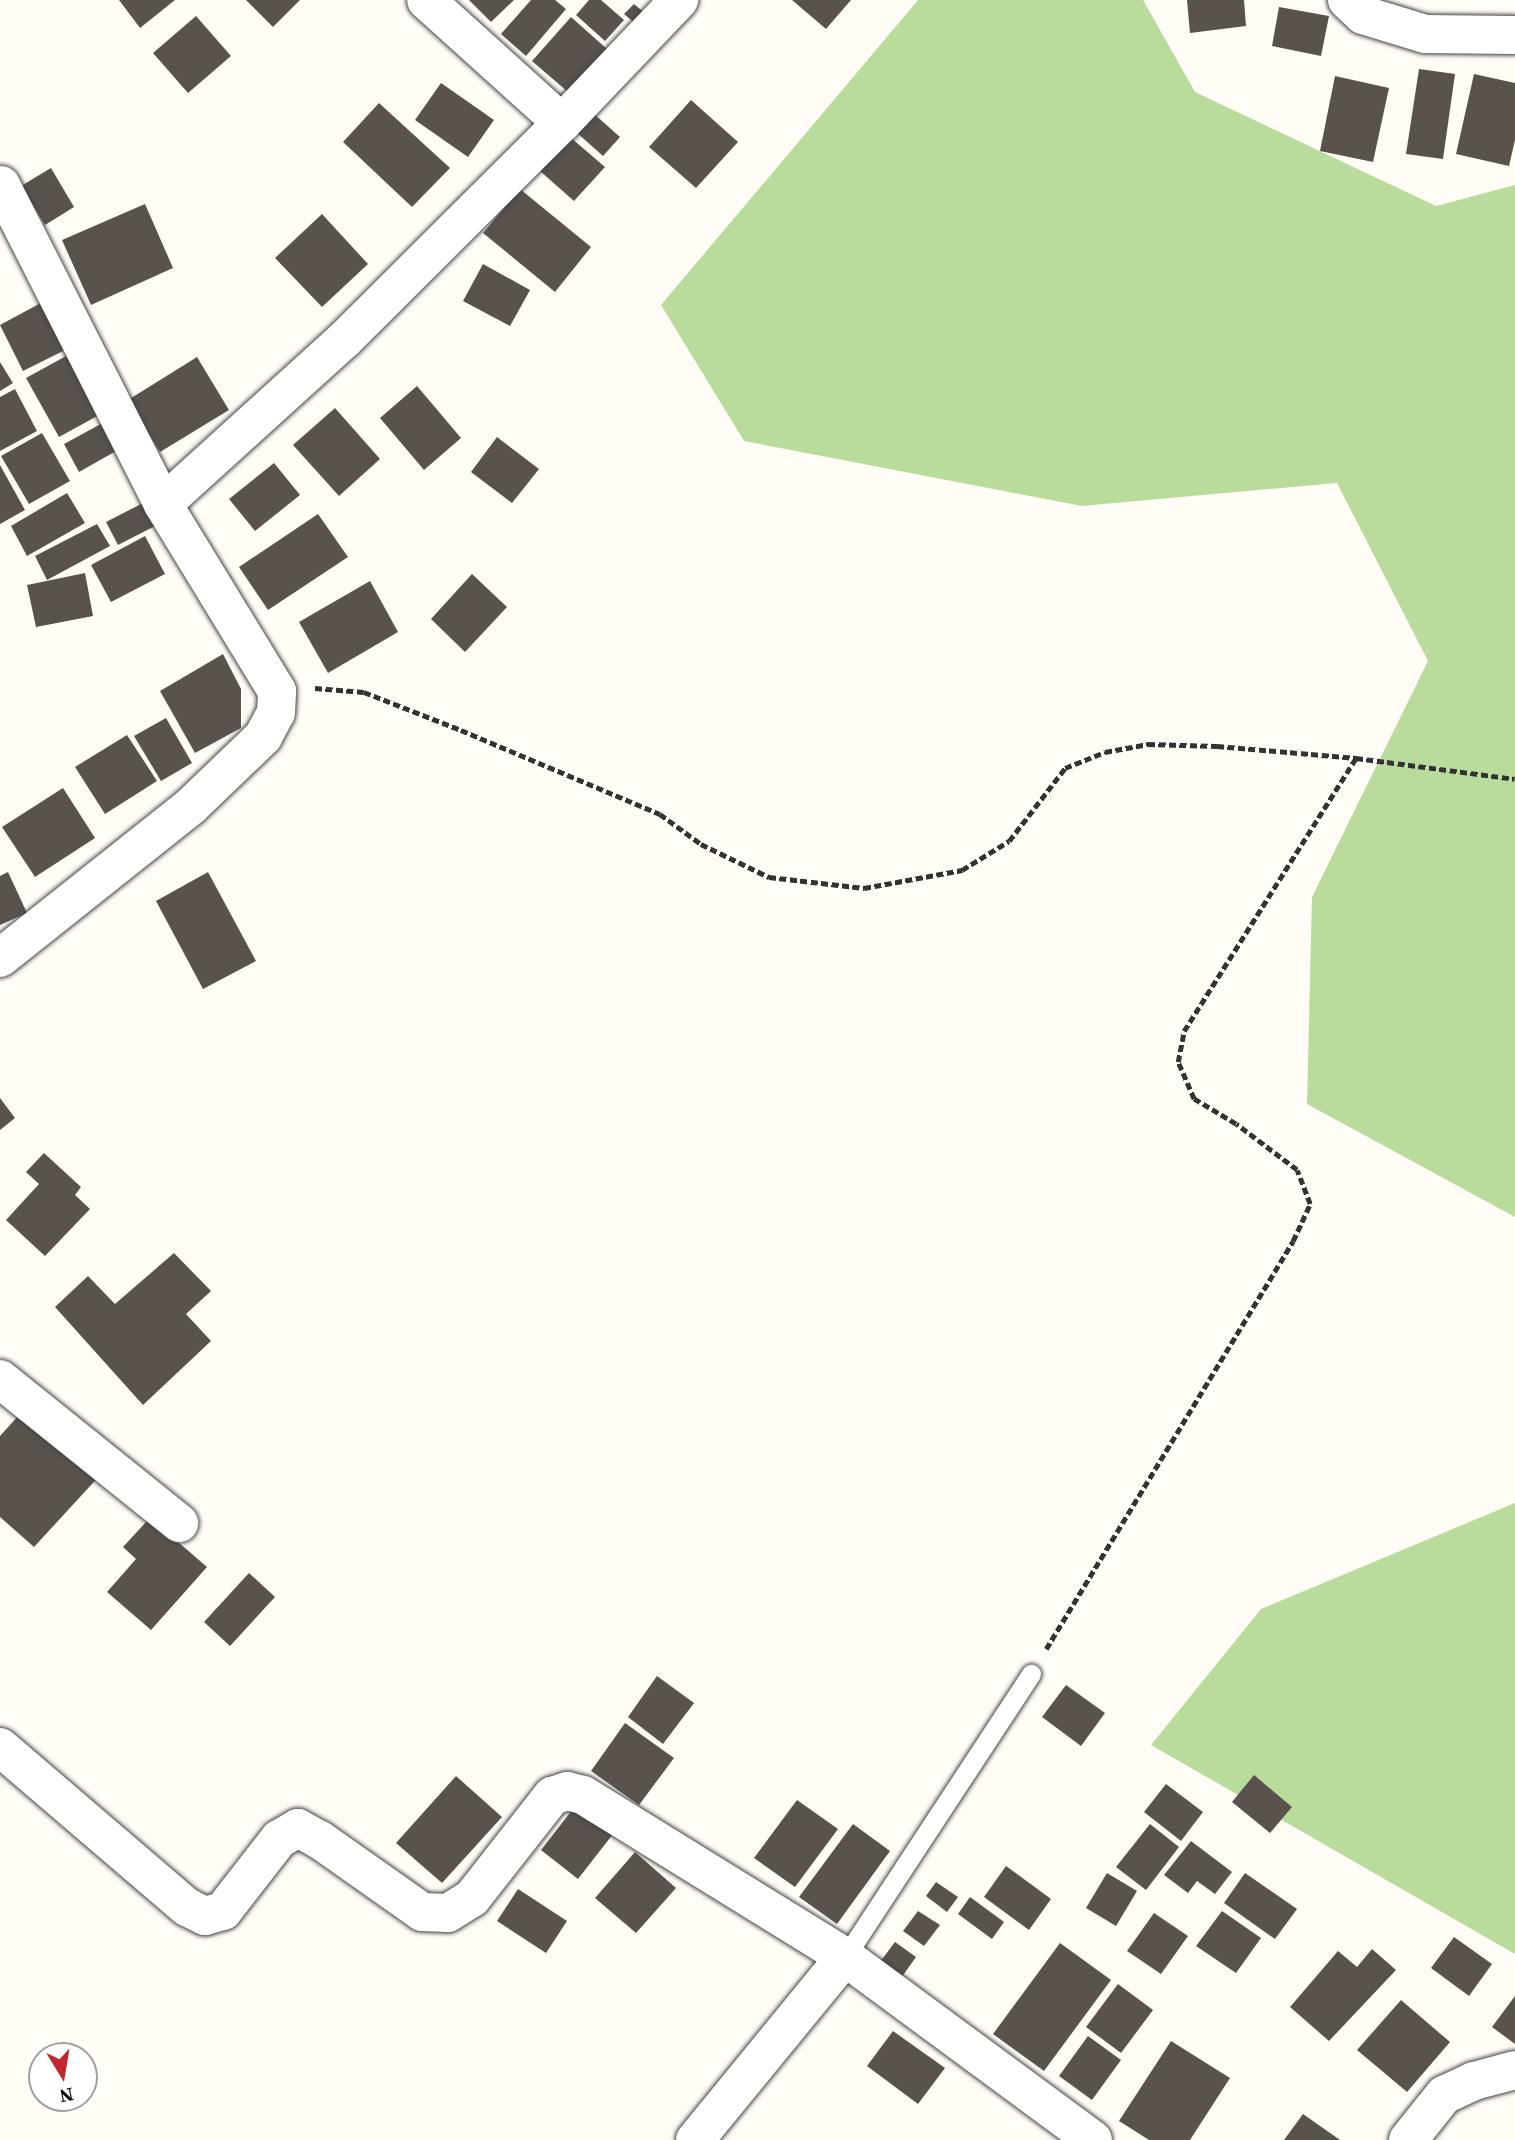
<!DOCTYPE html>
<style>
body{margin:0}
#map{position:relative;width:1515px;height:2140px;overflow:hidden;background:#fffdf5;font-family:"Source Serif 4",serif}
div>[style]{position:absolute}
.forest>*{inset:0;background:#b9dc9c}
.building>*{inset:0;background:#5a524d}
.path>*{height:4.5px;margin-top:-2.25px;transform-origin:0;background:repeating-linear-gradient(90deg,#333 0 7px,transparent 0 10.5px)}
.roads{filter:drop-shadow(0 0 2px #444) drop-shadow(0 0 2px #444)}
.lane>*{height:19px;margin:-9.5px;padding:0 9.5px;transform-origin:9.5px;border-radius:9.5px;background:#fff}
.street>*{height:38px;margin:-19px;padding:0 19px;transform-origin:19px;border-radius:19px;background:#fff}
span{translate:-50% -50%;white-space:nowrap;text-align:center;line-height:1.15;-webkit-text-stroke:7px #fff;paint-order:stroke}
.north{position:absolute;left:28px;top:2042px;width:70px;height:70px;box-sizing:border-box;background:#fff;border:2px solid #a0a0a0;border-radius:50%;rotate:169deg;font-size:19px;font-weight:700;line-height:28px;text-align:center;color:#111}
.north::after{content:'';display:block;margin:auto;width:24px;height:32px;background:#c4262e;clip-path:polygon(50% 0,100% 100%,50% 72%,0 100%)}
</style>
<div id="map">
<div class="forest">
<div style="clip-path:polygon(918px 0,1143px 0,1195px 92px,1436px 206px,1515px 185px,1515px 1217px,1307px 1104px,1312px 897px,1428px 661px,1337px 483px,1082px 506px,744px 441px,661px 305px)"></div>
<div style="clip-path:polygon(1515px 1503px,1515px 1954px,1151px 1745px,1261px 1609px)"></div>
</div>
<div class="building">
<div style="clip-path:polygon(119px 0,175px 0,140px 28px)"></div>
<div style="clip-path:polygon(246px 0,300px 0,273px 27px)"></div>
<div style="clip-path:polygon(469px 0,514px 0,491px 22px)"></div>
<div style="clip-path:polygon(531px 0,555px 0,566px 9px,526px 56px,501px 34px)"></div>
<div style="clip-path:polygon(589px 0,601px 0,624px 20px,605px 41px,576px 15px)"></div>
<div style="clip-path:polygon(792px 0,851px 0,826px 29px)"></div>
<div style="clip-path:polygon(1187px 0,1244px 0,1246px 26px,1190px 33px)"></div>
<div style="clip-path:polygon(634px 4px,647px 15px,637px 25px,624px 14px)"></div>
<div style="clip-path:polygon(1279px 7px,1329px 16px,1321px 56px,1272px 46px)"></div>
<div style="clip-path:polygon(196px 16px,231px 56px,188px 93px,153px 53px)"></div>
<div style="clip-path:polygon(571px 17px,607px 49px,568px 92px,532px 61px)"></div>
<div style="clip-path:polygon(1419px 69px,1455px 74px,1443px 159px,1406px 154px)"></div>
<div style="clip-path:polygon(1474px 74px,1515px 83px,1515px 140px,1509px 166px,1456px 154px)"></div>
<div style="clip-path:polygon(1335px 76px,1389px 88px,1373px 162px,1320px 151px)"></div>
<div style="clip-path:polygon(441px 83px,494px 120px,468px 157px,415px 120px)"></div>
<div style="clip-path:polygon(691px 100px,738px 142px,696px 188px,649px 147px)"></div>
<div style="clip-path:polygon(379px 103px,450px 168px,412px 207px,343px 142px)"></div>
<div style="clip-path:polygon(593px 113px,620px 137px,603px 156px,576px 132px)"></div>
<div style="clip-path:polygon(570px 137px,605px 167px,574px 201px,540px 171px)"></div>
<div style="clip-path:polygon(51px 168px,74px 207px,45px 225px,21px 186px)"></div>
<div style="clip-path:polygon(520px 189px,591px 247px,555px 292px,483px 233px)"></div>
<div style="clip-path:polygon(145px 204px,173px 268px,91px 305px,62px 240px)"></div>
<div style="clip-path:polygon(322px 214px,368px 264px,322px 307px,275px 258px)"></div>
<div style="clip-path:polygon(483px 264px,530px 290px,510px 326px,463px 301px)"></div>
<div style="clip-path:polygon(50px 298px,75px 345px,23px 371px,0 325px)"></div>
<div style="clip-path:polygon(77px 350px,110px 409px,59px 437px,26px 378px)"></div>
<div style="clip-path:polygon(197px 357px,229px 410px,160px 452px,128px 400px)"></div>
<div style="clip-path:polygon(0 362px,13px 383px,0 391px)"></div>
<div style="clip-path:polygon(417px 386px,461px 438px,424px 470px,380px 418px)"></div>
<div style="clip-path:polygon(15px 389px,37px 431px,0 451px,0 397px)"></div>
<div style="clip-path:polygon(335px 408px,380px 459px,339px 496px,293px 445px)"></div>
<div style="clip-path:polygon(110px 419px,125px 446px,79px 472px,64px 444px)"></div>
<div style="clip-path:polygon(42px 433px,70px 481px,29px 504px,1px 456px)"></div>
<div style="clip-path:polygon(497px 437px,539px 469px,512px 503px,471px 472px)"></div>
<div style="clip-path:polygon(274px 463px,300px 495px,255px 531px,229px 499px)"></div>
<div style="clip-path:polygon(0 465px,25px 510px,0 524px)"></div>
<div style="clip-path:polygon(67px 493px,85px 523px,27px 556px,11px 526px)"></div>
<div style="clip-path:polygon(143px 503px,155px 526px,118px 545px,106px 522px)"></div>
<div style="clip-path:polygon(318px 514px,348px 557px,268px 610px,239px 567px)"></div>
<div style="clip-path:polygon(97px 524px,110px 546px,47px 580px,35px 556px)"></div>
<div style="clip-path:polygon(145px 536px,165px 574px,111px 602px,91px 565px)"></div>
<div style="clip-path:polygon(85px 573px,93px 616px,36px 627px,27px 585px)"></div>
<div style="clip-path:polygon(472px 574px,507px 607px,465px 652px,431px 619px)"></div>
<div style="clip-path:polygon(370px 581px,398px 632px,328px 673px,299px 622px)"></div>
<div style="clip-path:polygon(223px 654px,241px 689px,241px 728px,195px 753px,160px 691px)"></div>
<div style="clip-path:polygon(166px 718px,192px 763px,161px 781px,134px 736px)"></div>
<div style="clip-path:polygon(127px 735px,157px 781px,105px 814px,75px 767px)"></div>
<div style="clip-path:polygon(63px 788px,95px 838px,35px 877px,2px 827px)"></div>
<div style="clip-path:polygon(8px 872px,27px 913px,0 925px,0 876px)"></div>
<div style="clip-path:polygon(208px 872px,256px 961px,203px 989px,156px 901px)"></div>
<div style="clip-path:polygon(0 1098px,15px 1118px,0 1130px)"></div>
<div style="clip-path:polygon(44px 1153px,81px 1187px,75px 1195px,90px 1209px,45px 1256px,6px 1220px,39px 1184px,26px 1172px)"></div>
<div style="clip-path:polygon(174px 1253px,211px 1291px,186px 1314px,211px 1341px,143px 1405px,55px 1307px,88px 1276px,115px 1304px)"></div>
<div style="clip-path:polygon(28px 1405px,103px 1472px,34px 1547px,0 1517px,0 1436px)"></div>
<div style="clip-path:polygon(147px 1521px,163px 1529px,207px 1567px,151px 1630px,107px 1592px,136px 1559px,123px 1547px)"></div>
<div style="clip-path:polygon(249px 1573px,275px 1597px,230px 1646px,204px 1622px)"></div>
<div style="clip-path:polygon(657px 1676px,694px 1703px,663px 1744px,628px 1717px)"></div>
<div style="clip-path:polygon(1066px 1685px,1105px 1713px,1081px 1746px,1042px 1717px)"></div>
<div style="clip-path:polygon(625px 1723px,674px 1758px,639px 1805px,591px 1771px)"></div>
<div style="clip-path:polygon(1254px 1775px,1292px 1807px,1270px 1833px,1232px 1802px)"></div>
<div style="clip-path:polygon(456px 1776px,502px 1817px,442px 1883px,396px 1843px)"></div>
<div style="clip-path:polygon(1166px 1784px,1203px 1812px,1181px 1841px,1144px 1812px)"></div>
<div style="clip-path:polygon(797px 1800px,838px 1829px,795px 1887px,754px 1858px)"></div>
<div style="clip-path:polygon(576px 1805px,613px 1834px,578px 1879px,541px 1850px)"></div>
<div style="clip-path:polygon(853px 1824px,890px 1851px,837px 1924px,799px 1897px)"></div>
<div style="clip-path:polygon(1150px 1824px,1179px 1847px,1146px 1890px,1116px 1867px)"></div>
<div style="clip-path:polygon(1191px 1841px,1232px 1872px,1215px 1894px,1197px 1881px,1188px 1893px,1164px 1875px)"></div>
<div style="clip-path:polygon(635px 1852px,676px 1888px,636px 1933px,595px 1898px)"></div>
<div style="clip-path:polygon(1006px 1866px,1051px 1899px,1029px 1930px,984px 1897px)"></div>
<div style="clip-path:polygon(1107px 1873px,1137px 1891px,1116px 1926px,1086px 1908px)"></div>
<div style="clip-path:polygon(1245px 1873px,1297px 1909px,1275px 1939px,1224px 1903px)"></div>
<div style="clip-path:polygon(936px 1882px,958px 1897px,947px 1912px,926px 1896px)"></div>
<div style="clip-path:polygon(518px 1889px,567px 1921px,546px 1953px,497px 1921px)"></div>
<div style="clip-path:polygon(970px 1897px,1004px 1922px,992px 1939px,958px 1914px)"></div>
<div style="clip-path:polygon(918px 1911px,940px 1925px,924px 1946px,903px 1931px)"></div>
<div style="clip-path:polygon(1222px 1911px,1261px 1938px,1236px 1973px,1196px 1946px)"></div>
<div style="clip-path:polygon(1154px 1913px,1188px 1936px,1161px 1974px,1127px 1951px)"></div>
<div style="clip-path:polygon(1454px 1937px,1492px 1964px,1469px 1996px,1431px 1968px)"></div>
<div style="clip-path:polygon(895px 1942px,916px 1957px,901px 1978px,880px 1962px)"></div>
<div style="clip-path:polygon(1060px 1943px,1111px 1980px,1044px 2071px,993px 2034px)"></div>
<div style="clip-path:polygon(1372px 1949px,1396px 1970px,1329px 2041px,1290px 2007px,1338px 1951px,1357px 1967px)"></div>
<div style="clip-path:polygon(1118px 1984px,1153px 2010px,1121px 2053px,1086px 2027px)"></div>
<div style="clip-path:polygon(1515px 1996px,1515px 2044px,1492px 2027px)"></div>
<div style="clip-path:polygon(1401px 2000px,1450px 2042px,1407px 2092px,1357px 2050px)"></div>
<div style="clip-path:polygon(893px 2031px,945px 2068px,918px 2104px,867px 2066px)"></div>
<div style="clip-path:polygon(1088px 2036px,1121px 2060px,1092px 2100px,1059px 2076px)"></div>
<div style="clip-path:polygon(1171px 2041px,1230px 2078px,1190px 2140px,1149px 2140px,1119px 2121px)"></div>
<div style="clip-path:polygon(1303px 2114px,1340px 2140px,1284px 2140px)"></div>
</div>
<div class="path">
<div style="left:315px;top:688px;width:49px;rotate:4.7deg"></div>
<div style="left:364px;top:692px;width:104px;rotate:21.4deg"></div>
<div style="left:461px;top:730px;width:216px;rotate:22.9deg"></div>
<div style="left:660px;top:814px;width:51px;rotate:36.2deg"></div>
<div style="left:701px;top:844px;width:76px;rotate:25.9deg"></div>
<div style="left:769px;top:877px;width:96px;rotate:6.6deg"></div>
<div style="left:864px;top:888px;width:100px;rotate:-10.4deg"></div>
<div style="left:962px;top:870px;width:55px;rotate:-31.7deg"></div>
<div style="left:1009px;top:841px;width:92px;rotate:-52.5deg"></div>
<div style="left:1065px;top:768px;width:43px;rotate:-21.8deg"></div>
<div style="left:1105px;top:752px;width:44px;rotate:-10.5deg"></div>
<div style="left:1148px;top:744px;width:69px;rotate:1.7deg"></div>
<div style="left:1217px;top:746px;width:140px;rotate:4.9deg"></div>
<div style="left:1356px;top:758px;width:160px;rotate:7.5deg"></div>
<div style="left:1046px;top:1649px;width:477px;rotate:-58.8deg"></div>
<div style="left:1293px;top:1241px;width:41px;rotate:-65.3deg"></div>
<div style="left:1310px;top:1204px;width:36px;rotate:-111deg"></div>
<div style="left:1297px;top:1170px;width:76px;rotate:-143deg"></div>
<div style="left:1236px;top:1124px;width:49px;rotate:-149.2deg"></div>
<div style="left:1194px;top:1099px;width:40px;rotate:-113.4deg"></div>
<div style="left:1178px;top:1062px;width:32px;rotate:-79deg"></div>
<div style="left:1184px;top:1031px;width:323px;rotate:-57.8deg"></div>
</div>
<div class="roads">
<div class="lane">
<div style="left:845px;top:1957px;width:339px;rotate:-56.7deg"></div>
</div>
<div class="street">
<div style="left:1347px;top:0;width:22px;rotate:43deg"></div>
<div style="left:1363px;top:15px;width:65px;rotate:17deg"></div>
<div style="left:1425px;top:34px;width:90px;rotate:0.6deg"></div>
<div style="left:562px;top:123px;width:170px;rotate:-46.4deg"></div>
<div style="left:1px;top:185px;width:358px;rotate:63.1deg"></div>
<div style="left:0;top:958px;width:244px;rotate:-38.5deg"></div>
<div style="left:191px;top:806px;width:100px;rotate:-43.8deg"></div>
<div style="left:263px;top:737px;width:27px;rotate:-62deg"></div>
<div style="left:276px;top:713px;width:22px;rotate:-87deg"></div>
<div style="left:277px;top:691px;width:219px;rotate:-121.4deg"></div>
<div style="left:163px;top:504px;width:243px;rotate:-42.2deg"></div>
<div style="left:343px;top:341px;width:309px;rotate:-44.9deg"></div>
<div style="left:562px;top:123px;width:183px;rotate:-137.9deg"></div>
<div style="left:0;top:1379px;width:230px;rotate:38.8deg"></div>
<div style="left:0;top:1747px;width:246px;rotate:40.6deg"></div>
<div style="left:187px;top:1907px;width:20px;rotate:27deg"></div>
<div style="left:205px;top:1916px;width:19px;rotate:-16deg"></div>
<div style="left:223px;top:1911px;width:91px;rotate:-52.1deg"></div>
<div style="left:279px;top:1839px;width:22px;rotate:-30deg"></div>
<div style="left:298px;top:1828px;width:25px;rotate:29deg"></div>
<div style="left:320px;top:1840px;width:125px;rotate:35.2deg"></div>
<div style="left:422px;top:1912px;width:26px;rotate:2deg"></div>
<div style="left:448px;top:1913px;width:28px;rotate:-32deg"></div>
<div style="left:472px;top:1898px;width:130px;rotate:-51.9deg"></div>
<div style="left:552px;top:1796px;width:16px;rotate:-18deg"></div>
<div style="left:567px;top:1791px;width:16px;rotate:14deg"></div>
<div style="left:583px;top:1795px;width:308px;rotate:31.7deg"></div>
<div style="left:845px;top:1957px;width:308px;rotate:36.4deg"></div>
<div style="left:695px;top:2140px;width:237px;rotate:-50.7deg"></div>
<div style="left:1408px;top:2140px;width:58px;rotate:-51.3deg"></div>
<div style="left:1444px;top:2095px;width:33px;rotate:-25deg"></div>
<div style="left:1474px;top:2081px;width:42px;rotate:-15deg"></div>
</div>
</div>
<div class="north">N</div>
</div>
